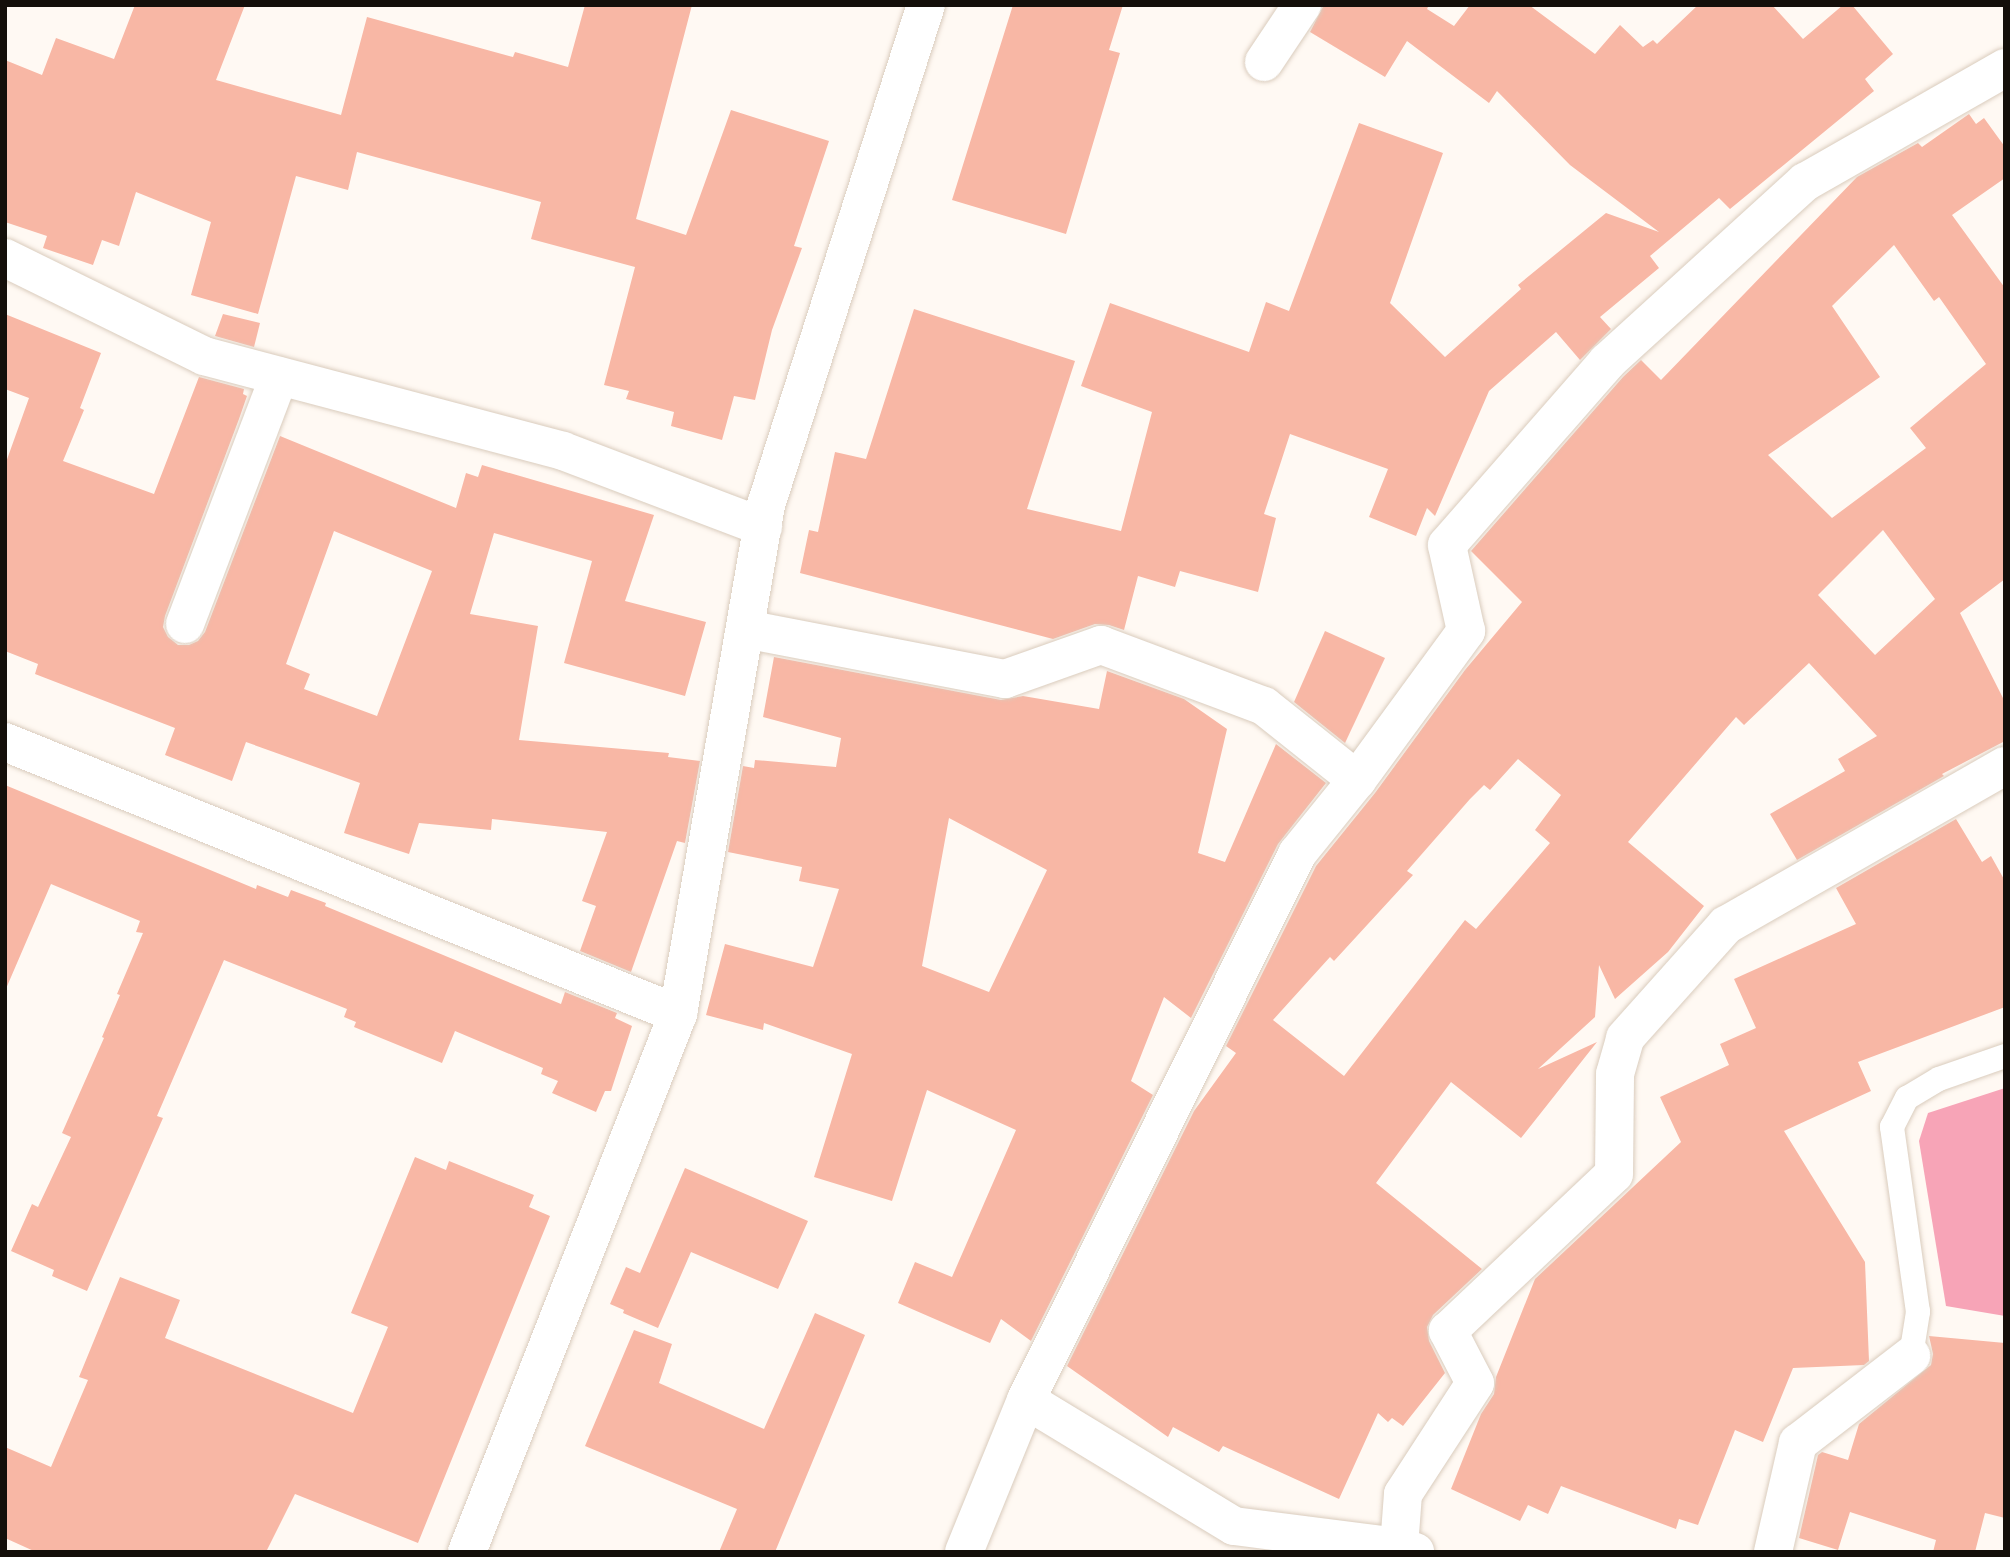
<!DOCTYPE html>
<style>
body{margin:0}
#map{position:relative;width:2010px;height:1557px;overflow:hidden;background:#fff9f3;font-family:"DejaVu Sans",sans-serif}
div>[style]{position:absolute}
.forest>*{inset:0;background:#f7a4b7}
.building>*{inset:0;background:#f8b7a5}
.roads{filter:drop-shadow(0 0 2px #daccbd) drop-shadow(0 0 2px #daccbd)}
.service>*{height:24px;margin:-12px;padding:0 12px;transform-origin:12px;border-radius:12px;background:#fff}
.minor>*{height:38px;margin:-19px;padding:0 19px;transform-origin:19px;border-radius:19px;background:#fff}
span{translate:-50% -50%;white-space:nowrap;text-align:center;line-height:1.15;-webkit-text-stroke:7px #fff;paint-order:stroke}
.frame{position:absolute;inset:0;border:7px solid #140f0a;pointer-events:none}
</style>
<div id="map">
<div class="forest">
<div style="clip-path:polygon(2005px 1088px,2005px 1316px,1946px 1306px,1919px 1141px,1928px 1113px)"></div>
</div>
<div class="building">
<div style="clip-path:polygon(135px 5px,245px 5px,216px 80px,341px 115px,367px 17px,513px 57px,515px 52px,568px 67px,585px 5px,692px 5px,636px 219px,686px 235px,731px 110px,829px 141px,794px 246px,802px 248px,772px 330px,755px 400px,734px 396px,722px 440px,671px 426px,674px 412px,626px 399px,629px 391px,604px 385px,635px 267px,531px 239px,541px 202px,357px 152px,348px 190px,296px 176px,258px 314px,191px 295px,211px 222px,136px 192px,119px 246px,102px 240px,93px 265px,43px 248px,47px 236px,5px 222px,5px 60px,42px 75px,56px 38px,114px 59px)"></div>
<div style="clip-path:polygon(1013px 5px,1123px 5px,1109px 50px,1120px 53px,1066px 234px,952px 200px)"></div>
<div style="clip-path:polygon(1324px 5px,1429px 5px,1427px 9px,1454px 26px,1470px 5px,1529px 5px,1595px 54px,1620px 25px,1643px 47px,1653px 40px,1657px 44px,1698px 5px,1772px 5px,1803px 39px,1843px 5px,1852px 5px,1893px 54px,1865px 79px,1874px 91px,1730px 209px,1719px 198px,1650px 256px,1659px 268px,1600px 317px,1611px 329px,1580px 360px,1556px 332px,1489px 391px,1435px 516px,1427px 508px,1416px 536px,1369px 517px,1388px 469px,1290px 434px,1264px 514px,1276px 518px,1258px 592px,1180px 571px,1175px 587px,1138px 576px,1124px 630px,1109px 625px,1095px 624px,1053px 639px,800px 573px,809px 530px,818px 532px,835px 452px,866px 459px,914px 309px,1075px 361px,1027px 509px,1121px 531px,1152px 412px,1081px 386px,1110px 303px,1249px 352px,1266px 302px,1289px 311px,1359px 123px,1443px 153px,1390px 303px,1445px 357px,1521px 289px,1518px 285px,1606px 213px,1659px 232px,1570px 165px,1497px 91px,1489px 103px,1407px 41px,1385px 77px,1310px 32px)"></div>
<div style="clip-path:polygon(evenodd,1969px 114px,1976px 124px,1984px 118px,2005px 147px,2005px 178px,1952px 215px,2005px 288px,2005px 579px,1960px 613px,2005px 702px,2005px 741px,1942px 774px,1944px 776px,1797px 860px,1770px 814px,1845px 771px,1838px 759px,1877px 736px,1809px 663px,1744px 725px,1736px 717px,1628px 842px,1704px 906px,1668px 952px,1615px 999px,1599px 965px,1595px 1017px,1538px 1069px,1597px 1042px,1521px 1138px,1451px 1082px,1376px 1183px,1482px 1269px,1433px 1315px,1427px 1327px,1429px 1341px,1445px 1373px,1403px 1426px,1392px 1418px,1388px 1422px,1378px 1413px,1339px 1499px,1223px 1446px,1219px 1452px,1173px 1427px,1168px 1437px,1067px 1366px,1194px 1111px,1236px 1053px,1226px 1046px,1316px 866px,1375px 793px,1465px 670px,1522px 602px,1471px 551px,1623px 377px,1641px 360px,1661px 380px,1857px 177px,1918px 143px,1922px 147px,1969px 114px,1894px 245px,1934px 301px,1939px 297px,1986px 364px,1910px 428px,1926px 448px,1832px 518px,1768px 455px,1880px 377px,1832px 306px,1894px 245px,1969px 114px,1883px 530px,1935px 599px,1875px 655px,1818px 595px,1883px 530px,1969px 114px,1518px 759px,1561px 795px,1535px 830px,1550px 843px,1476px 929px,1465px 920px,1344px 1076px,1273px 1020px,1330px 957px,1334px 961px,1413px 875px,1407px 871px,1470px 799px,1484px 785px,1490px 790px,1518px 759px)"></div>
<div style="clip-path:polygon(evenodd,5px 314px,101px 353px,80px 408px,84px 410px,63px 461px,154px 494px,199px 377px,244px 389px,243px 394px,247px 396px,239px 419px,165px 616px,163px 627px,168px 637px,178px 645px,189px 645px,198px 641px,205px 632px,280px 436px,456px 508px,466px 473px,478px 477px,482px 465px,654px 515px,625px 601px,706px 622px,685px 696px,564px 663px,592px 561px,494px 533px,470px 614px,538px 626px,519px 740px,669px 753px,668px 757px,700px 761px,685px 843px,677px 841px,631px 972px,580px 951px,596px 906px,582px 901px,607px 832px,492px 819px,491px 830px,419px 823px,409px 854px,344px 833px,360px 783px,246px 742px,232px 781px,165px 755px,175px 728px,35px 674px,38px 664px,5px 651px,5px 465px,29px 398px,5px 389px,5px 314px,334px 531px,432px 571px,377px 716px,304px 689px,310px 674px,286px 664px,334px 531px)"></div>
<div style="clip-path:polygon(223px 314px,260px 323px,254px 347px,215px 336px)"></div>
<div style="clip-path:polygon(1325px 631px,1385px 658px,1345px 743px,1294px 702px)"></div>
<div style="clip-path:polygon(evenodd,774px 657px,1001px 700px,1023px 696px,1099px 709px,1107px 671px,1184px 699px,1227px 729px,1198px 853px,1225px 862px,1276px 744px,1326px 783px,1278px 844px,1191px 1018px,1164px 997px,1131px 1081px,1153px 1095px,1031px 1341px,1001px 1319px,990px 1343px,898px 1303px,915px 1262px,952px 1277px,1016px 1130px,927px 1090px,892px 1201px,814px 1177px,852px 1054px,764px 1023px,763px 1030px,706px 1015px,725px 944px,813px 967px,839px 889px,799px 881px,802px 867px,728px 852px,743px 766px,754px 768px,755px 760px,836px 767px,841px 738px,763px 717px,774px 657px,949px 818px,1047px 870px,989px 992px,922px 966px,949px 818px)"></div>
<div style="clip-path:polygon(5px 785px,256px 889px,257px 885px,288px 897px,291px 890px,326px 903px,325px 906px,561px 1004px,565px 992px,617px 1013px,615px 1018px,632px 1026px,611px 1091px,605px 1091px,596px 1112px,552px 1093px,558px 1081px,541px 1074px,543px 1068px,455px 1031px,442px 1063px,354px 1027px,356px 1022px,344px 1017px,347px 1009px,224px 960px,157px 1116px,163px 1118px,87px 1291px,52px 1276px,54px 1270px,11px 1251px,32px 1204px,38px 1207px,71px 1137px,62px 1133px,104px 1038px,102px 1037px,120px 995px,117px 994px,143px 933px,136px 932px,140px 921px,51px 884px,5px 991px)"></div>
<div style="clip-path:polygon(1956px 819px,1982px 862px,1991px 856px,2005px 881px,2005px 1007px,1858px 1062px,1871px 1091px,1784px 1131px,1865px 1262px,1869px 1361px,1864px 1365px,1793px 1368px,1763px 1442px,1735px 1430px,1698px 1525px,1679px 1519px,1676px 1529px,1561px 1486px,1548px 1514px,1528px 1505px,1520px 1521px,1451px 1489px,1481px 1414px,1494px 1394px,1496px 1377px,1535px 1279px,1681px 1142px,1660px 1097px,1729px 1065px,1720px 1044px,1756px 1028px,1734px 979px,1856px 924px,1836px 888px)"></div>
<div style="clip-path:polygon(415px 1157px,446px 1170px,449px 1161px,534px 1195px,529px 1207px,550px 1216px,418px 1543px,295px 1494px,266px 1552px,36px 1552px,5px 1538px,5px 1447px,51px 1467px,88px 1380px,79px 1377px,120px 1277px,180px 1300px,165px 1338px,353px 1413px,388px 1327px,351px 1313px)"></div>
<div style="clip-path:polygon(685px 1168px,808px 1221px,778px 1289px,691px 1252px,658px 1328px,623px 1313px,624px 1310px,610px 1304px,626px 1267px,640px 1273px)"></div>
<div style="clip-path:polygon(815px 1313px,865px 1335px,775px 1552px,719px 1552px,737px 1509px,585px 1446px,634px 1330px,672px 1344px,659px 1383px,764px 1429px)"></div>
<div style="clip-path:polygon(1929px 1336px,2005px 1343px,2005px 1518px,1985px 1513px,1975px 1552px,1933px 1552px,1936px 1540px,1850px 1512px,1838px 1550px,1799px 1538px,1818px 1455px,1822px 1452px,1848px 1460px,1859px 1424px,1931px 1365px,1933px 1354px)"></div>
</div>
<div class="roads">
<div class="service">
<div style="left:1911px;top:1356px;width:45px;rotate:-81deg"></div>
<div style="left:1918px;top:1312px;width:187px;rotate:-98deg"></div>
<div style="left:1892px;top:1127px;width:33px;rotate:-63deg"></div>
<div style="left:1907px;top:1098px;width:37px;rotate:-31deg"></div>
<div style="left:1939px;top:1079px;width:70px;rotate:-19.2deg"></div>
</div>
<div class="minor">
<div style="left:1264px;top:62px;width:69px;rotate:-56.3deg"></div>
<div style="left:5px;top:258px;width:222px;rotate:26.2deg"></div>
<div style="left:204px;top:356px;width:371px;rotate:14.8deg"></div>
<div style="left:563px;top:451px;width:214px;rotate:20.8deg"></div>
<div style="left:185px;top:624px;width:265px;rotate:-69.2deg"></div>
<div style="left:745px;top:629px;width:265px;rotate:10.9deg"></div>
<div style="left:1005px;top:679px;width:102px;rotate:-19.5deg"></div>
<div style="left:1101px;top:645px;width:174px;rotate:20.5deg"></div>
<div style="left:1264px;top:706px;width:119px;rotate:38.5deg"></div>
<div style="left:5px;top:742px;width:726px;rotate:22.01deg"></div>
<div style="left:1026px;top:1400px;width:243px;rotate:31.2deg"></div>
<div style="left:1234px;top:1526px;width:166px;rotate:7.3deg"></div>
<div style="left:1399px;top:1547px;width:17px;rotate:17deg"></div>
<div style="left:1399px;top:1547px;width:53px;rotate:-85.7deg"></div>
<div style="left:1403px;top:1494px;width:132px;rotate:-57deg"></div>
<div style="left:1475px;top:1383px;width:59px;rotate:-117.4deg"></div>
<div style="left:1448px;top:1331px;width:228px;rotate:-43.4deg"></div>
<div style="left:1614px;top:1174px;width:100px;rotate:-89.4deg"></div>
<div style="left:1615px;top:1074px;width:37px;rotate:-74deg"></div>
<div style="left:1625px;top:1038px;width:152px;rotate:-48.2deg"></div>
<div style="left:1726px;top:925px;width:321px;rotate:-29.7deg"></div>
<div style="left:467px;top:1552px;width:578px;rotate:-68.59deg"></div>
<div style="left:678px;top:1014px;width:517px;rotate:-80.19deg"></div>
<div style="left:766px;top:505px;width:525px;rotate:-72.26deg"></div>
<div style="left:964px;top:1552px;width:164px;rotate:-67.8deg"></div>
<div style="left:1026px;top:1400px;width:610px;rotate:-63.6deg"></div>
<div style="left:1297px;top:854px;width:95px;rotate:-51deg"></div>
<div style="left:1357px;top:780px;width:185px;rotate:-53.8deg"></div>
<div style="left:1466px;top:631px;width:88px;rotate:-102.5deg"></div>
<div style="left:1447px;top:545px;width:243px;rotate:-48.8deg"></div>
<div style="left:1607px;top:362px;width:268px;rotate:-42.3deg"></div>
<div style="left:1805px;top:182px;width:230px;rotate:-29.7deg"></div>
<div style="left:1773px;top:1552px;width:112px;rotate:-77.1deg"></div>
<div style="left:1798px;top:1443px;width:143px;rotate:-37.6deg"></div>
</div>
</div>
<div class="frame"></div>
</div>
